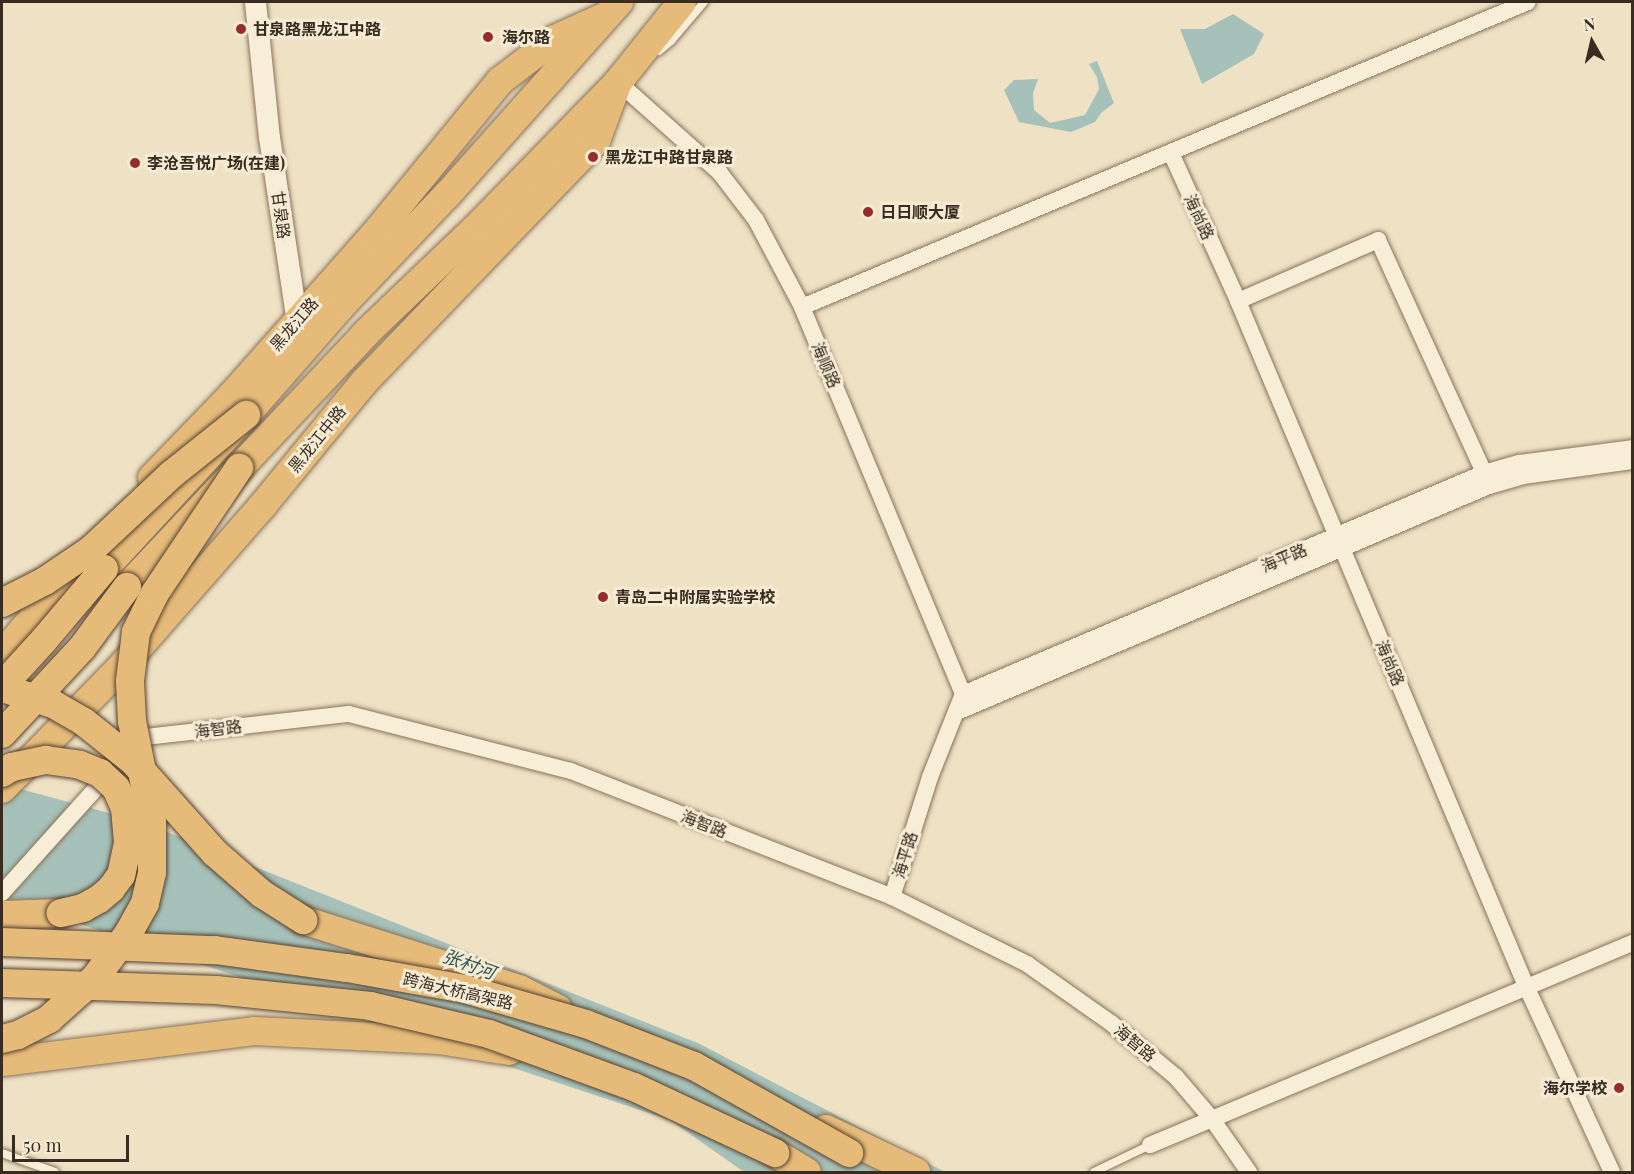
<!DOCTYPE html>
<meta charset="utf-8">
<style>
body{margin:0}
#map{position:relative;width:1634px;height:1174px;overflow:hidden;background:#eee1c4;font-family:"Playfair Display","Noto Sans SC",serif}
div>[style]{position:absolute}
.water>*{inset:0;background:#a6c1b9}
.roads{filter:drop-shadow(0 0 2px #88735b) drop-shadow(0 0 2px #88735b)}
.service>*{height:8px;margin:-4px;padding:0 4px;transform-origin:4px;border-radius:4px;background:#f8eed8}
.minor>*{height:16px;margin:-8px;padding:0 8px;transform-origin:8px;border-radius:8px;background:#f8eed8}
.tertiary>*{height:21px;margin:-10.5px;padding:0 10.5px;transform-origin:10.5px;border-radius:10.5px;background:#f8eed8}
.trunk>*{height:28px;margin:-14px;padding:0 14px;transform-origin:14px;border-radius:14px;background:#e6bb7a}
.bridges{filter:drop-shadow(0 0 2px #56412f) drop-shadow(0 0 2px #56412f)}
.trunk-bridge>*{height:28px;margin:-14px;padding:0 14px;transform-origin:14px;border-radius:14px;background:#e6bb7a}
.dots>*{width:16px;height:16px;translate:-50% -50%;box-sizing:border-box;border:3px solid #f5ebd4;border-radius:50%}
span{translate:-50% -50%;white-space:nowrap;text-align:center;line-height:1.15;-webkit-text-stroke:6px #f5ebd4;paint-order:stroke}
.poi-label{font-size:16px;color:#382b1f;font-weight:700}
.left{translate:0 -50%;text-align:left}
.right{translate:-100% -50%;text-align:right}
.street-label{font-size:16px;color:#382b1f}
.water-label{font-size:18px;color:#2e5855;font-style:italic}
.frame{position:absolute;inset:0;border:3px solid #382b1f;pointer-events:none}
.north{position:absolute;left:1562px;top:12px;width:60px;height:60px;-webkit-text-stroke:4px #f5ebd4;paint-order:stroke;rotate:352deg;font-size:16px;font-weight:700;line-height:24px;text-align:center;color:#382b1f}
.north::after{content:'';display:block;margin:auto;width:21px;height:27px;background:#382b1f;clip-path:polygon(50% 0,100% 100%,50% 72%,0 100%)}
.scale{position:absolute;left:12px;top:1135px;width:117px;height:27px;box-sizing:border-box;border:3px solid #382b1f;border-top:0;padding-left:8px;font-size:18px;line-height:21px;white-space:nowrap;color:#382b1f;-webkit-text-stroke:4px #f5ebd4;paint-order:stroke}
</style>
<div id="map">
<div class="water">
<div style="clip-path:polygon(1233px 14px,1264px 34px,1254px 54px,1202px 84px,1180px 29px,1205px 29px)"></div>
<div style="clip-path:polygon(1097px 61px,1114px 103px,1101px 113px,1095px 122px,1071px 132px,1019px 122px,1004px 90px,1014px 80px,1038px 79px,1033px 93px,1034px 110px,1050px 123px,1085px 115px,1099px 89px,1097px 77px,1089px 64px)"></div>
<div style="clip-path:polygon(2px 784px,142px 822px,700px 1044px,945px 1172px,744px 1172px,670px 1120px,41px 911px,2px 908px)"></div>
</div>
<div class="roads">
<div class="service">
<div style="left:659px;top:51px;width:16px;rotate:-40deg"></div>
<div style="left:671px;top:41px;width:51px;rotate:-49.8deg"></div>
<div style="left:2px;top:1153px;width:56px;rotate:19.7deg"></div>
<div style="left:1094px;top:1172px;width:62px;rotate:-25.7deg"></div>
</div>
<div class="minor">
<div style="left:618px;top:82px;width:137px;rotate:41.7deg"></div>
<div style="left:720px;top:173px;width:59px;rotate:52.5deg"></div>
<div style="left:756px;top:220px;width:98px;rotate:62.1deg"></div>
<div style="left:802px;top:307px;width:419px;rotate:67.4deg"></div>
<div style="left:1171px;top:153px;width:162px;rotate:65.6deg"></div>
<div style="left:1238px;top:301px;width:743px;rotate:67.2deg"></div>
<div style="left:1526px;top:986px;width:205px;rotate:65.2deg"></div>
<div style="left:1238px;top:301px;width:153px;rotate:-23.5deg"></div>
<div style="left:1378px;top:240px;width:256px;rotate:65.5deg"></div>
<div style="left:802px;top:307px;width:787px;rotate:-22.79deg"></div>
<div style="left:957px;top:712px;width:578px;rotate:-23.02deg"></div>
<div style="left:1489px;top:486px;width:35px;rotate:-16deg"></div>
<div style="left:1523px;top:476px;width:110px;rotate:-7.8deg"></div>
<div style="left:128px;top:739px;width:222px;rotate:-6.5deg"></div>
<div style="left:349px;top:714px;width:229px;rotate:14.4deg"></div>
<div style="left:571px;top:771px;width:345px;rotate:21.4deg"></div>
<div style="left:892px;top:897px;width:151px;rotate:26.4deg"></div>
<div style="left:1027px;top:964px;width:103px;rotate:35.1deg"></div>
<div style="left:1111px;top:1023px;width:85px;rotate:39.7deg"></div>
<div style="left:1176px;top:1077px;width:55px;rotate:49.4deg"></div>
<div style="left:1212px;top:1119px;width:65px;rotate:55.1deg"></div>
<div style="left:2px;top:893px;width:193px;rotate:-48.1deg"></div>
<div style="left:892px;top:897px;width:126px;rotate:-72.4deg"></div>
<div style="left:930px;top:777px;width:89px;rotate:-68.3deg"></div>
<div style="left:963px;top:694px;width:566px;rotate:-22.99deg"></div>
<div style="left:1484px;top:473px;width:37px;rotate:-16deg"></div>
<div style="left:1520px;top:463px;width:113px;rotate:-7.6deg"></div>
<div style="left:1150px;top:1145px;width:523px;rotate:-22.74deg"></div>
</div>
<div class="tertiary">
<div style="left:255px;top:2px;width:136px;rotate:84.1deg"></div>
<div style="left:269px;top:137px;width:187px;rotate:81.4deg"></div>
</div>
<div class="trunk">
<div style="left:152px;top:478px;width:118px;rotate:-46deg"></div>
<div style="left:234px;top:393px;width:211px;rotate:-48.5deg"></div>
<div style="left:374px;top:235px;width:199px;rotate:-50.7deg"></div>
<div style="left:500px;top:81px;width:69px;rotate:-37.4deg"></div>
<div style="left:555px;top:39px;width:54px;rotate:-24.2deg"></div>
<div style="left:104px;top:569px;width:209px;rotate:-47.3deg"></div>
<div style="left:246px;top:415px;width:149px;rotate:-48.8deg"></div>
<div style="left:344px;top:303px;width:149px;rotate:-46.4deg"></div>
<div style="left:447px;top:195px;width:259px;rotate:-48.3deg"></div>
<div style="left:127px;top:587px;width:347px;rotate:-46.7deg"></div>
<div style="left:365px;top:334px;width:162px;rotate:-43.7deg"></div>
<div style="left:482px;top:222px;width:195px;rotate:-45.8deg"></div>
<div style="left:618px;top:82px;width:102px;rotate:-51.3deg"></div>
<div style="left:2px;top:655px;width:119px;rotate:-50.4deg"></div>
<div style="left:2px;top:789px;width:173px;rotate:-45.7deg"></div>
<div style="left:123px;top:665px;width:213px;rotate:-48.8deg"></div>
<div style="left:263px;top:505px;width:159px;rotate:-50.6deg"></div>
<div style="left:364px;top:382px;width:335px;rotate:-46.1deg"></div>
<div style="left:596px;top:141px;width:63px;rotate:-69.6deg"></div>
<div style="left:2px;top:915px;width:59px;rotate:-1.9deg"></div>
<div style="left:303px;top:920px;width:227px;rotate:17.7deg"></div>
<div style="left:519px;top:989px;width:44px;rotate:27.1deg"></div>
<div style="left:2px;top:1062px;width:254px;rotate:-7deg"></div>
<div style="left:254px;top:1031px;width:185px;rotate:2.8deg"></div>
<div style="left:439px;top:1040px;width:71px;rotate:8.9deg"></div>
<div style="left:826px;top:1129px;width:100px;rotate:25.5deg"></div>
<div style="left:775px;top:1153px;width:37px;rotate:31deg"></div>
</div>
</div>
<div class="bridges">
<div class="trunk-bridge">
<div style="left:2px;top:603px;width:48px;rotate:-27.1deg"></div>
<div style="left:45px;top:581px;width:57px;rotate:-34.2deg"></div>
<div style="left:92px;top:549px;width:110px;rotate:-43.2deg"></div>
<div style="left:172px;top:474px;width:95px;rotate:-38.6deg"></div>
<div style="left:2px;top:686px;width:62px;rotate:-47.6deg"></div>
<div style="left:44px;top:640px;width:93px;rotate:-49.8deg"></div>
<div style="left:2px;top:688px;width:53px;rotate:17.4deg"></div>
<div style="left:53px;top:704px;width:36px;rotate:30deg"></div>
<div style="left:84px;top:722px;width:63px;rotate:38.5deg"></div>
<div style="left:133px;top:761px;width:123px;rotate:48.3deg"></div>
<div style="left:215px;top:853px;width:62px;rotate:41.1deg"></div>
<div style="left:262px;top:894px;width:49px;rotate:32.4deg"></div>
<div style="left:2px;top:734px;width:117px;rotate:-47.1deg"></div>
<div style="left:82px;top:648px;width:76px;rotate:-53.6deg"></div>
<div style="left:2px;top:773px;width:12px;rotate:-31deg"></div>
<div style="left:12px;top:767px;width:35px;rotate:-12deg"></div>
<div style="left:46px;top:760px;width:34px;rotate:8deg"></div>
<div style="left:80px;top:765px;width:22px;rotate:22deg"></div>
<div style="left:100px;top:773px;width:22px;rotate:43deg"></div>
<div style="left:116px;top:788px;width:22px;rotate:66deg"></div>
<div style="left:125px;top:808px;width:35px;rotate:85deg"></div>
<div style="left:128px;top:843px;width:33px;rotate:102deg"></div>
<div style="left:121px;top:875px;width:17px;rotate:126deg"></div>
<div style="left:111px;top:889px;width:16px;rotate:140deg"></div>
<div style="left:99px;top:899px;width:18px;rotate:151deg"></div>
<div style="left:83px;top:908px;width:23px;rotate:167deg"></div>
<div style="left:2px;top:942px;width:213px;rotate:2.2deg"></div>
<div style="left:215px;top:950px;width:133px;rotate:7.8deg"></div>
<div style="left:347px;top:968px;width:120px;rotate:10.1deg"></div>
<div style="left:465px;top:989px;width:126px;rotate:16.1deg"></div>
<div style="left:586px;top:1024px;width:116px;rotate:21.3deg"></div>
<div style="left:694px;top:1066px;width:178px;rotate:29.3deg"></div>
<div style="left:2px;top:983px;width:214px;rotate:1.9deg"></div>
<div style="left:216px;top:990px;width:155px;rotate:5.9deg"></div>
<div style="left:370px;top:1006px;width:122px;rotate:13.2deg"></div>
<div style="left:489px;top:1034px;width:154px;rotate:20.1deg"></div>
<div style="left:634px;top:1087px;width:156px;rotate:25.1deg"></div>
<div style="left:2px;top:1039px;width:16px;rotate:-14deg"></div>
<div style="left:18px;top:1035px;width:35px;rotate:-27deg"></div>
<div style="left:49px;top:1019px;width:62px;rotate:-41.7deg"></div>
<div style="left:95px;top:978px;width:55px;rotate:-53.1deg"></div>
<div style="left:128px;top:934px;width:35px;rotate:-61deg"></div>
<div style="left:145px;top:903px;width:31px;rotate:-77deg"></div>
<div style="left:152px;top:873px;width:51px;rotate:-90deg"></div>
<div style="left:152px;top:822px;width:103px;rotate:-101.2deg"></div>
<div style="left:132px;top:721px;width:40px;rotate:-92.9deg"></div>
<div style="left:130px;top:681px;width:49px;rotate:-83deg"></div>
<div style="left:136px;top:632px;width:43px;rotate:-64deg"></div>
<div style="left:155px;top:593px;width:151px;rotate:-56.1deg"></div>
</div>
</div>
<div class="dots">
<div style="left:241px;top:29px;background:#962c2d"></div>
<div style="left:488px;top:37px;background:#962c2d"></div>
<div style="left:593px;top:157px;background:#962c2d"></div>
<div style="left:135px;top:163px;background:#962c2d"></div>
<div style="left:868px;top:212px;background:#962c2d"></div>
<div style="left:603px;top:597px;background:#962c2d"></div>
<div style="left:1619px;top:1088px;background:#962c2d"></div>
</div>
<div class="poi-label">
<span class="left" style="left:253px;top:29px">甘泉路黑龙江中路</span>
<span class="left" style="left:502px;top:37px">海尔路</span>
<span class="left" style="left:605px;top:157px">黑龙江中路甘泉路</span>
<span class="left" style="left:147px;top:163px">李沧吾悦广场(在建)</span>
<span class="left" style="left:880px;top:212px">日日顺大厦</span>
<span class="left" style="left:615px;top:597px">青岛二中附属实验学校</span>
<span class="right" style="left:1607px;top:1088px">海尔学校</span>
</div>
<div class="street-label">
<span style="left:281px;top:215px;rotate:82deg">甘泉路</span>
<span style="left:1199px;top:217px;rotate:65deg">海尚路</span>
<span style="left:294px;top:324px;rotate:-49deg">黑龙江路</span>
<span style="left:826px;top:365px;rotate:67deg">海顺路</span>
<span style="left:317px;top:439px;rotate:-51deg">黑龙江中路</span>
<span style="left:1284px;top:558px;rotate:-23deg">海平路</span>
<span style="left:1390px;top:663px;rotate:67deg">海尚路</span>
<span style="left:218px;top:729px;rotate:-7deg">海智路</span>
<span style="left:704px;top:824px;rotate:21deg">海智路</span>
<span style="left:905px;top:855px;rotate:-73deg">海平路</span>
<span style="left:458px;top:991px;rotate:13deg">跨海大桥高架路</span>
<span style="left:1135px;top:1043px;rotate:40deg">海智路</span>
</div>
<div class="water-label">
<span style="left:469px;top:964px;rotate:20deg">张村河</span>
</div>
<div class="frame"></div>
<div class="north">N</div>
<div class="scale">50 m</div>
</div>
